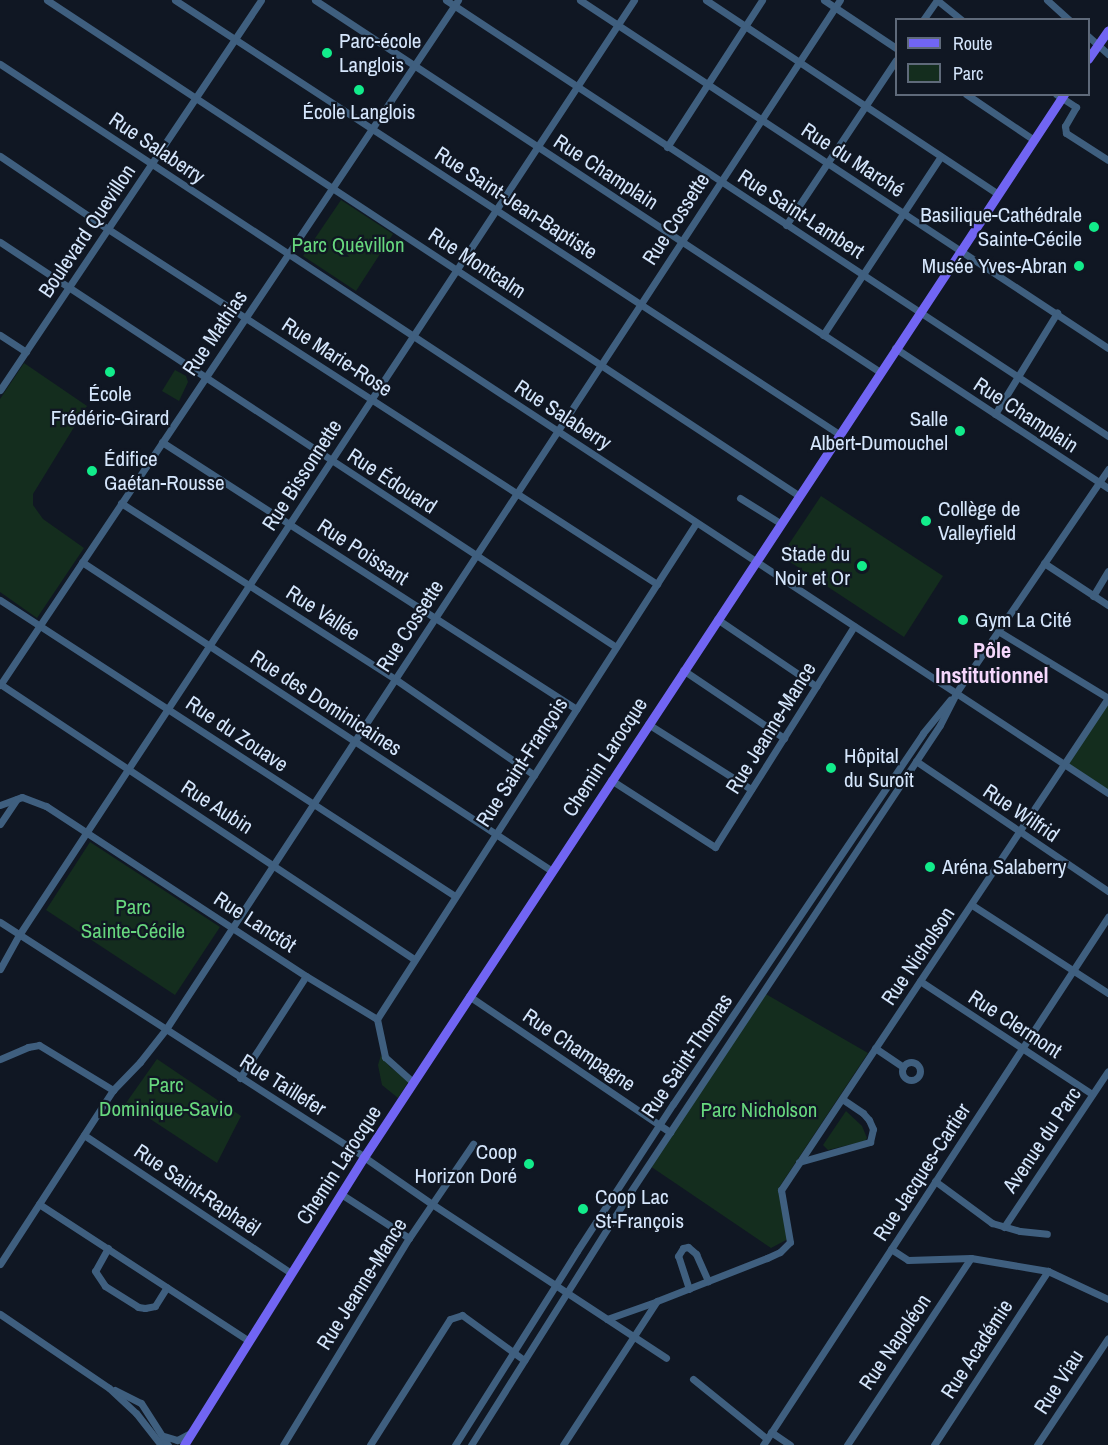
<!DOCTYPE html>
<meta charset="utf-8">
<style>
body{margin:0}
#map{position:relative;width:1108px;height:1445px;overflow:hidden;background:#101723;font-family:"Archivo Narrow",sans-serif}
div>[style]{position:absolute}
.green>*{inset:0;background:#142d1e}
.minor>*{height:7px;margin:-3.5px;padding:0 3.5px;transform-origin:3.5px;border-radius:3.5px;background:#3f5f7f}
.minor>.ring{margin:-3.5px;padding:0;box-sizing:content-box;background:none;border:7px solid #3f5f7f;border-radius:50%}
.major>*{height:9px;margin:-4.5px;padding:0 4.5px;transform-origin:4.5px;border-radius:4.5px;background:#7165f3}
.dots>*{width:16px;height:16px;translate:-50% -50%;box-sizing:border-box;border:3px solid #101723;border-radius:50%}
span{translate:-50% -50%;white-space:nowrap;text-align:center;line-height:1.15;-webkit-text-stroke:4.5px #101723;paint-order:stroke}
.poi-label{font-size:21px;color:#d5e6fc}
.left{translate:0 -50%;text-align:left}
.right{translate:-100% -50%;text-align:right}
.street-label{font-size:21px;color:#d5e6fc}
.park-label{font-size:21px;color:#67d77e}
.neighbourhood-label{font-size:22px;color:#f5d7fc;font-weight:700}
.legend{position:absolute;left:895px;top:18px;width:195px;height:78px;box-sizing:border-box;background:#101723;border:2px solid #5f6a7a;margin:0;padding:8px 10px;list-style:none;font-size:18px;color:#d5e6fc}
.legend li{display:flex;align-items:center;gap:12px;height:30px}
.legend b{width:30px;border:2px solid #5f6a7a}
</style>
<div id="map">
<div class="green">
<div style="clip-path:polygon(341px 200px,393px 234px,356px 291px,303px 256px)"></div>
<div style="clip-path:polygon(24px 363px,87px 406px,33px 494px,33px 505px,43px 519px,84px 548px,37px 618px,0 592px,0 399px)"></div>
<div style="clip-path:polygon(175px 370px,186px 376px,188px 382px,179px 401px,162px 391px)"></div>
<div style="clip-path:polygon(821px 496px,943px 576px,904px 637px,781px 556px)"></div>
<div style="clip-path:polygon(1108px 698px,1108px 793px,1065px 765px)"></div>
<div style="clip-path:polygon(90px 842px,220px 927px,175px 995px,46px 910px)"></div>
<div style="clip-path:polygon(764px 993px,868px 1053px,778px 1189px,790px 1238px,771px 1248px,650px 1166px)"></div>
<div style="clip-path:polygon(381px 1055px,390px 1067px,409px 1081px,398px 1098px,382px 1085px,378px 1065px)"></div>
<div style="clip-path:polygon(157px 1059px,241px 1116px,217px 1163px,126px 1103px)"></div>
<div style="clip-path:polygon(846px 1111px,862px 1126px,867px 1138px,865px 1141px,828px 1150px,823px 1145px)"></div>
</div>
<div class="minor">
<div style="left:47px;top:0;width:899px;rotate:33.39deg"></div>
<div style="left:175px;top:0;width:793px;rotate:33.17deg"></div>
<div style="left:315px;top:0;width:676px;rotate:33.36deg"></div>
<div style="left:446px;top:0;width:793px;rotate:33.37deg"></div>
<div style="left:580px;top:0;width:632px;rotate:33.39deg"></div>
<div style="left:706px;top:0;width:351px;rotate:33.6deg"></div>
<div style="left:824px;top:0;width:87px;rotate:33.7deg"></div>
<div style="left:937px;top:0;width:32px;rotate:39deg"></div>
<div style="left:1047px;top:0;width:30px;rotate:42deg"></div>
<div style="left:923px;top:20px;width:24px;rotate:-55deg"></div>
<div style="left:1088px;top:36px;width:27px;rotate:42deg"></div>
<div style="left:0;top:64px;width:1326px;rotate:33.34deg"></div>
<div style="left:966px;top:94px;width:82px;rotate:34.1deg"></div>
<div style="left:1056px;top:94px;width:24px;rotate:33deg"></div>
<div style="left:1076px;top:107px;width:22px;rotate:120deg"></div>
<div style="left:1065px;top:126px;width:7px;rotate:82deg"></div>
<div style="left:1066px;top:133px;width:50px;rotate:32.7deg"></div>
<div style="left:667px;top:147px;width:175px;rotate:-57.1deg"></div>
<div style="left:0;top:156px;width:130px;rotate:34.1deg"></div>
<div style="left:108px;top:229px;width:654px;rotate:32.89deg"></div>
<div style="left:786px;top:225px;width:198px;rotate:-56.3deg"></div>
<div style="left:0;top:242px;width:737px;rotate:33.32deg"></div>
<div style="left:0;top:335px;width:31px;rotate:33deg"></div>
<div style="left:823px;top:335px;width:214px;rotate:-56.6deg"></div>
<div style="left:895px;top:348px;width:255px;rotate:33.3deg"></div>
<div style="left:0;top:390px;width:469px;rotate:-56.2deg"></div>
<div style="left:995px;top:414px;width:119px;rotate:-58.5deg"></div>
<div style="left:162px;top:442px;width:493px;rotate:32.8deg"></div>
<div style="left:740px;top:498px;width:47px;rotate:32deg"></div>
<div style="left:121px;top:503px;width:326px;rotate:32.7deg"></div>
<div style="left:395px;top:679px;width:169px;rotate:34.6deg"></div>
<div style="left:82px;top:562px;width:562px;rotate:33.32deg"></div>
<div style="left:1044px;top:563px;width:77px;rotate:33.3deg"></div>
<div style="left:1093px;top:596px;width:29px;rotate:-59deg"></div>
<div style="left:0;top:600px;width:543px;rotate:33.05deg"></div>
<div style="left:717px;top:619px;width:120px;rotate:34.1deg"></div>
<div style="left:998px;top:631px;width:129px;rotate:31.3deg"></div>
<div style="left:683px;top:670px;width:122px;rotate:34deg"></div>
<div style="left:0;top:684px;width:497px;rotate:33.6deg"></div>
<div style="left:0;top:685px;width:824px;rotate:-56.23deg"></div>
<div style="left:648px;top:724px;width:122px;rotate:32.3deg"></div>
<div style="left:916px;top:761px;width:232px;rotate:34.1deg"></div>
<div style="left:611px;top:780px;width:124px;rotate:32.8deg"></div>
<div style="left:715px;top:847px;width:261px;rotate:-57.8deg"></div>
<div style="left:0;top:805px;width:23px;rotate:-20deg"></div>
<div style="left:22px;top:797px;width:26px;rotate:21deg"></div>
<div style="left:46px;top:806px;width:311px;rotate:33.2deg"></div>
<div style="left:306px;top:976px;width:83px;rotate:31.2deg"></div>
<div style="left:377px;top:1019px;width:39px;rotate:78deg"></div>
<div style="left:385px;top:1057px;width:38px;rotate:42deg"></div>
<div style="left:0;top:824px;width:30px;rotate:-56deg"></div>
<div style="left:972px;top:905px;width:162px;rotate:32.9deg"></div>
<div style="left:0;top:922px;width:433px;rotate:32.8deg"></div>
<div style="left:364px;top:1157px;width:83px;rotate:34.7deg"></div>
<div style="left:432px;top:1204px;width:280px;rotate:33.3deg"></div>
<div style="left:0;top:969px;width:39px;rotate:-61deg"></div>
<div style="left:19px;top:935px;width:1119px;rotate:-56.66deg"></div>
<div style="left:920px;top:981px;width:206px;rotate:33.3deg"></div>
<div style="left:469px;top:996px;width:243px;rotate:34.1deg"></div>
<div style="left:377px;top:1019px;width:590px;rotate:-57.25deg"></div>
<div style="left:875px;top:1048px;width:34px;rotate:34deg"></div>
<div style="left:0;top:1059px;width:30px;rotate:-23deg"></div>
<div style="left:28px;top:1047px;width:11px;rotate:-10deg"></div>
<div style="left:39px;top:1045px;width:87px;rotate:31.3deg"></div>
<div class="ring" style="left:902px;top:1062px;width:11px;height:11px"></div>
<div style="left:240px;top:1078px;width:121px;rotate:-57.1deg"></div>
<div style="left:84px;top:1135px;width:249px;rotate:33.7deg"></div>
<div style="left:799px;top:1162px;width:74px;rotate:-15.7deg"></div>
<div style="left:870px;top:1142px;width:13px;rotate:-77deg"></div>
<div style="left:873px;top:1129px;width:10px;rotate:-114deg"></div>
<div style="left:869px;top:1120px;width:9px;rotate:-131deg"></div>
<div style="left:863px;top:1113px;width:25px;rotate:-146deg"></div>
<div style="left:935px;top:1181px;width:71px;rotate:36.4deg"></div>
<div style="left:992px;top:1223px;width:29px;rotate:16deg"></div>
<div style="left:1020px;top:1231px;width:27px;rotate:6deg"></div>
<div style="left:341px;top:1194px;width:81px;rotate:32.9deg"></div>
<div style="left:39px;top:1204px;width:251px;rotate:33.1deg"></div>
<div style="left:1004px;top:1227px;width:187px;rotate:-56.3deg"></div>
<div style="left:108px;top:1248px;width:26px;rotate:119deg"></div>
<div style="left:95px;top:1271px;width:18px;rotate:56deg"></div>
<div style="left:105px;top:1286px;width:39px;rotate:32deg"></div>
<div style="left:138px;top:1307px;width:7px;rotate:8deg"></div>
<div style="left:145px;top:1308px;width:10px;rotate:-11deg"></div>
<div style="left:155px;top:1306px;width:22px;rotate:-58deg"></div>
<div style="left:891px;top:1249px;width:20px;rotate:33deg"></div>
<div style="left:908px;top:1260px;width:63px;rotate:-1.8deg"></div>
<div style="left:971px;top:1258px;width:78px;rotate:9.6deg"></div>
<div style="left:1048px;top:1271px;width:66px;rotate:25deg"></div>
<div style="left:0;top:1264px;width:207px;rotate:-57deg"></div>
<div style="left:113px;top:1090px;width:39px;rotate:-46deg"></div>
<div style="left:140px;top:1062px;width:42px;rotate:-51.8deg"></div>
<div style="left:166px;top:1029px;width:1230px;rotate:-56.78deg"></div>
<div style="left:689px;top:1289px;width:35px;rotate:-108deg"></div>
<div style="left:678px;top:1256px;width:9px;rotate:-58deg"></div>
<div style="left:683px;top:1248px;width:5px;rotate:-11deg"></div>
<div style="left:688px;top:1247px;width:11px;rotate:41deg"></div>
<div style="left:696px;top:1254px;width:30px;rotate:66deg"></div>
<div style="left:0;top:1314px;width:132px;rotate:34.2deg"></div>
<div style="left:109px;top:1388px;width:37px;rotate:43deg"></div>
<div style="left:136px;top:1413px;width:41px;rotate:52deg"></div>
<div style="left:607px;top:1319px;width:51px;rotate:-19.5deg"></div>
<div style="left:693px;top:1379px;width:95px;rotate:39deg"></div>
<div style="left:115px;top:1390px;width:29px;rotate:27deg"></div>
<div style="left:141px;top:1403px;width:50px;rotate:57.3deg"></div>
<div style="left:771px;top:1432px;width:23px;rotate:34deg"></div>
<div style="left:164px;top:1436px;width:14px;rotate:17deg"></div>
<div style="left:177px;top:1440px;width:16px;rotate:-27deg"></div>
<div style="left:283px;top:1445px;width:242px;rotate:-58.7deg"></div>
<div style="left:409px;top:1238px;width:114px;rotate:-55.8deg"></div>
<div style="left:370px;top:1445px;width:149px;rotate:-57.6deg"></div>
<div style="left:450px;top:1319px;width:13px;rotate:-18deg"></div>
<div style="left:462px;top:1315px;width:77px;rotate:36deg"></div>
<div style="left:455px;top:1445px;width:229px;rotate:-57.8deg"></div>
<div style="left:577px;top:1251px;width:176px;rotate:-56.9deg"></div>
<div style="left:673px;top:1104px;width:447px;rotate:-56deg"></div>
<div style="left:923px;top:733px;width:43px;rotate:-50.7deg"></div>
<div style="left:471px;top:1445px;width:293px;rotate:-57.8deg"></div>
<div style="left:627px;top:1197px;width:566px;rotate:-56.45deg"></div>
<div style="left:940px;top:725px;width:36px;rotate:-63deg"></div>
<div style="left:956px;top:693px;width:271px;rotate:-55.8deg"></div>
<div style="left:563px;top:1445px;width:172px;rotate:-56.9deg"></div>
<div style="left:657px;top:1301px;width:118px;rotate:-21.4deg"></div>
<div style="left:767px;top:1258px;width:14px;rotate:-25deg"></div>
<div style="left:780px;top:1252px;width:14px;rotate:-45deg"></div>
<div style="left:790px;top:1242px;width:53px;rotate:-99.8deg"></div>
<div style="left:781px;top:1190px;width:591px;rotate:-56.39deg"></div>
<div style="left:763px;top:1445px;width:631px;rotate:-56.84deg"></div>
<div style="left:847px;top:1445px;width:224px;rotate:-56.5deg"></div>
<div style="left:934px;top:1445px;width:208px;rotate:-56.8deg"></div>
<div style="left:1037px;top:1445px;width:128px;rotate:-56.4deg"></div>
</div>
<div class="major">
<div style="left:1088px;top:59px;width:35px;rotate:-55deg"></div>
<div style="left:184px;top:1445px;width:340px;rotate:-58deg"></div>
<div style="left:364px;top:1157px;width:1273px;rotate:-56.63deg"></div>
</div>
<div class="dots">
<div style="left:327px;top:53px;background:#12ec8b"></div>
<div style="left:359px;top:90px;background:#12ec8b"></div>
<div style="left:1094px;top:227px;background:#12ec8b"></div>
<div style="left:1079px;top:266px;background:#12ec8b"></div>
<div style="left:110px;top:372px;background:#12ec8b"></div>
<div style="left:960px;top:431px;background:#12ec8b"></div>
<div style="left:92px;top:471px;background:#12ec8b"></div>
<div style="left:926px;top:521px;background:#12ec8b"></div>
<div style="left:862px;top:566px;background:#12ec8b"></div>
<div style="left:963px;top:620px;background:#12ec8b"></div>
<div style="left:831px;top:768px;background:#12ec8b"></div>
<div style="left:930px;top:867px;background:#12ec8b"></div>
<div style="left:529px;top:1164px;background:#12ec8b"></div>
<div style="left:583px;top:1209px;background:#12ec8b"></div>
</div>
<div class="poi-label">
<span class="left" style="left:339px;top:53px">Parc-école<br>Langlois</span>
<span style="left:359px;top:112px">École Langlois</span>
<span class="right" style="left:1082px;top:227px">Basilique-Cathédrale<br>Sainte-Cécile</span>
<span class="right" style="left:1067px;top:266px">Musée Yves-Abran</span>
<span style="left:110px;top:406px">École<br>Frédéric-Girard</span>
<span class="right" style="left:948px;top:431px">Salle<br>Albert-Dumouchel</span>
<span class="left" style="left:104px;top:471px">Édifice<br>Gaétan-Rousse</span>
<span class="left" style="left:938px;top:521px">Collège de<br>Valleyfield</span>
<span class="right" style="left:850px;top:566px">Stade du<br>Noir et Or</span>
<span class="left" style="left:975px;top:620px">Gym La Cité</span>
<span class="left" style="left:844px;top:768px">Hôpital<br>du Suroît</span>
<span class="left" style="left:942px;top:867px">Aréna Salaberry</span>
<span class="right" style="left:517px;top:1164px">Coop<br>Horizon Doré</span>
<span class="left" style="left:595px;top:1209px">Coop Lac<br>St-François</span>
</div>
<div class="street-label">
<span style="left:157px;top:148px;rotate:34deg">Rue Salaberry</span>
<span style="left:853px;top:160px;rotate:33deg">Rue du Marché</span>
<span style="left:606px;top:172px;rotate:33deg">Rue Champlain</span>
<span style="left:516px;top:203px;rotate:33deg">Rue Saint-Jean-Baptiste</span>
<span style="left:801px;top:214px;rotate:33deg">Rue Saint-Lambert</span>
<span style="left:676px;top:219px;rotate:-57deg">Rue Cossette</span>
<span style="left:87px;top:231px;rotate:-56deg">Boulevard Quevillon</span>
<span style="left:477px;top:263px;rotate:33deg">Rue Montcalm</span>
<span style="left:215px;top:333px;rotate:-56deg">Rue Mathias</span>
<span style="left:337px;top:357px;rotate:33deg">Rue Marie-Rose</span>
<span style="left:563px;top:415px;rotate:33deg">Rue Salaberry</span>
<span style="left:1026px;top:415px;rotate:33deg">Rue Champlain</span>
<span style="left:302px;top:475px;rotate:-57deg">Rue Bissonnette</span>
<span style="left:392px;top:481px;rotate:33deg">Rue Édouard</span>
<span style="left:363px;top:552px;rotate:33deg">Rue Poissant</span>
<span style="left:323px;top:613px;rotate:33deg">Rue Vallée</span>
<span style="left:410px;top:626px;rotate:-57deg">Rue Cossette</span>
<span style="left:326px;top:703px;rotate:33deg">Rue des Dominicaines</span>
<span style="left:771px;top:728px;rotate:-58deg">Rue Jeanne-Mance</span>
<span style="left:237px;top:734px;rotate:34deg">Rue du Zouave</span>
<span style="left:605px;top:757px;rotate:-57deg">Chemin Larocque</span>
<span style="left:522px;top:762px;rotate:-57deg">Rue Saint-François</span>
<span style="left:217px;top:807px;rotate:33deg">Rue Aubin</span>
<span style="left:1021px;top:813px;rotate:34deg">Rue Wilfrid</span>
<span style="left:255px;top:922px;rotate:33deg">Rue Lanctôt</span>
<span style="left:918px;top:956px;rotate:-56deg">Rue Nicholson</span>
<span style="left:1015px;top:1024px;rotate:33deg">Rue Clermont</span>
<span style="left:579px;top:1050px;rotate:34deg">Rue Champagne</span>
<span style="left:687px;top:1056px;rotate:-56deg">Rue Saint-Thomas</span>
<span style="left:283px;top:1085px;rotate:32deg">Rue Taillefer</span>
<span style="left:1042px;top:1140px;rotate:-56deg">Avenue du Parc</span>
<span style="left:339px;top:1165px;rotate:-57deg">Chemin Larocque</span>
<span style="left:922px;top:1172px;rotate:-57deg">Rue Jacques-Cartier</span>
<span style="left:197px;top:1190px;rotate:34deg">Rue Saint-Raphaël</span>
<span style="left:362px;top:1284px;rotate:-58deg">Rue Jeanne-Mance</span>
<span style="left:895px;top:1342px;rotate:-56deg">Rue Napoléon</span>
<span style="left:977px;top:1349px;rotate:-57deg">Rue Académie</span>
<span style="left:1059px;top:1382px;rotate:-57deg">Rue Viau</span>
</div>
<div class="park-label">
<span style="left:348px;top:245px">Parc Quévillon</span>
<span style="left:133px;top:919px">Parc<br>Sainte-Cécile</span>
<span style="left:166px;top:1097px">Parc<br>Dominique-Savio</span>
<span style="left:759px;top:1110px">Parc Nicholson</span>
</div>
<div class="neighbourhood-label">
<span style="left:992px;top:663px">Pôle<br>Institutionnel</span>
</div>
<ul class="legend">
<li><b style="height:8px;background:#7165f3"></b>Route</li>
<li><b style="height:16px;background:#142d1e"></b>Parc</li>
</ul>
</div>
